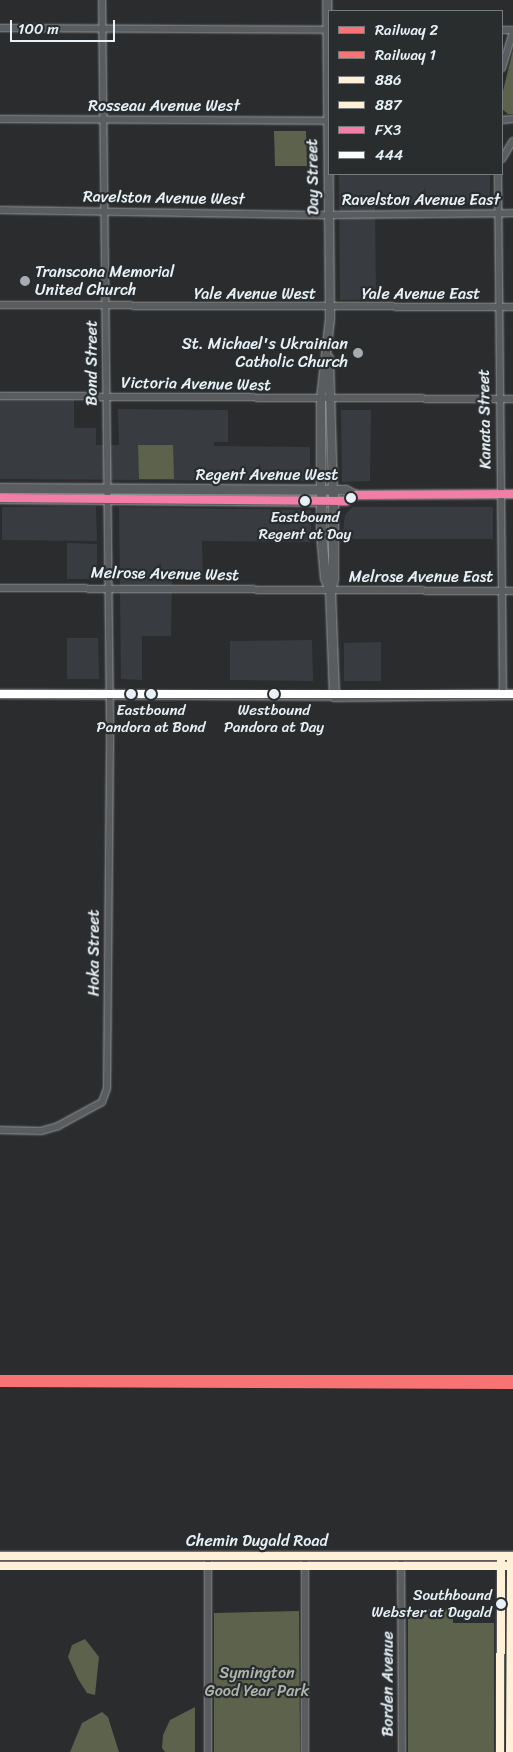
<!DOCTYPE html>
<style>
body{margin:0}
#map{position:relative;width:513px;height:1752px;overflow:hidden;background:#2b2c2d;font-family:Sriracha,sans-serif}
div>[style]{position:absolute}
.built>*{inset:0;background:#383c40}
.green>*{inset:0;background:#5c624c}
.roads{filter:drop-shadow(0 0 1px #96989a) drop-shadow(0 0 1px #96989a)}
.minor>*{height:6px;margin:-3px;padding:0 3px;transform-origin:3px;border-radius:3px;background:#5a5d60}
.tertiary>*{height:8px;margin:-4px;padding:0 4px;transform-origin:4px;border-radius:4px;background:#5a5d60}
.secondary>*{height:9px;margin:-4.5px;padding:0 4.5px;transform-origin:4.5px;border-radius:4.5px;background:#5a5d60}
.bus-1>*{height:8px;margin:-4px;padding:0 4px;transform-origin:4px;border-radius:4px;background:#fff0d8}
.bus-2>*{height:8px;margin:-4px;padding:0 4px;transform-origin:4px;border-radius:4px;background:#fff0d8}
.bus-3>*{height:8px;margin:-4px;padding:0 4px;transform-origin:4px;border-radius:4px;background:#f27ea6}
.bus-4>*{height:8px;margin:-4px;padding:0 4px;transform-origin:4px;border-radius:4px;background:#fff}
.rail-1>*{height:9px;margin:-4.5px;padding:0 4.5px;transform-origin:4.5px;border-radius:4.5px;background:#f87474}
.rail-2>*{height:9px;margin:-4.5px;padding:0 4.5px;transform-origin:4.5px;border-radius:4.5px;background:#f87474}
.dots>*{width:14px;height:14px;translate:-50% -50%;box-sizing:border-box;border:2px solid #2a2d2e;border-radius:50%}
span{translate:-50% -50%;white-space:nowrap;text-align:center;line-height:1.15;-webkit-text-stroke:4.5px #2a2d2e;paint-order:stroke}
.bus-label{font-size:15px;color:#e8f1f8}
.right{translate:-100% -50%;text-align:right}
.street-label{font-size:16px;color:#e8f1f8}
.poi-label{font-size:16px;color:#e8f1f8}
.left{translate:0 -50%;text-align:left}
.park-label{font-size:16px;color:#adb5ad}
.legend{position:absolute;left:328px;top:10px;width:175px;height:165px;box-sizing:border-box;background:#2a2d2e;border:1px solid #767b7f;margin:0;padding:6px 9px;list-style:none;font-size:15px;color:#e8f1f8}
.legend li{display:flex;align-items:center;gap:10px;height:25px}
.legend b{width:25px;border:1px solid #767b7f}
.scale{position:absolute;left:10px;top:20px;width:105px;height:22px;box-sizing:border-box;border:2px solid #e8f1f8;border-top:0;padding-left:6px;font-size:15px;line-height:18px;white-space:nowrap;color:#e8f1f8;-webkit-text-stroke:4px #2a2d2e;paint-order:stroke}
</style>
<div id="map">
<div class="built">
<div style="clip-path:polygon(339px 174px,490px 174px,490px 203px,375px 204px,376px 299px,340px 300px)"></div>
<div style="clip-path:polygon(0 398px,74px 398px,74px 428px,96px 428px,96px 445px,119px 445px,118px 409px,228px 410px,228px 442px,214px 442px,214px 446px,310px 447px,310px 481px,0 479px)"></div>
<div style="clip-path:polygon(341px 410px,371px 410px,370px 481px,342px 482px)"></div>
<div style="clip-path:polygon(96px 506px,97px 541px,2px 540px,2px 507px)"></div>
<div style="clip-path:polygon(119px 507px,311px 510px,311px 542px,202px 541px,203px 579px,172px 579px,171px 636px,142px 636px,142px 680px,121px 679px)"></div>
<div style="clip-path:polygon(352px 507px,493px 507px,493px 539px,342px 539px,345px 515px)"></div>
<div style="clip-path:polygon(67px 543px,97px 544px,97px 579px,67px 579px)"></div>
<div style="clip-path:polygon(67px 638px,98px 638px,99px 679px,67px 679px)"></div>
<div style="clip-path:polygon(312px 640px,313px 681px,230px 680px,230px 641px)"></div>
<div style="clip-path:polygon(381px 642px,381px 681px,344px 681px,344px 643px)"></div>
</div>
<div class="green">
<div style="clip-path:polygon(513px 50px,513px 114px,508px 114px,502px 109px,503px 91px)"></div>
<div style="clip-path:polygon(274px 131px,306px 131px,307px 166px,275px 166px)"></div>
<div style="clip-path:polygon(138px 445px,173px 445px,174px 479px,139px 479px)"></div>
<div style="clip-path:polygon(410px 1609px,453px 1609px,453px 1623px,494px 1623px,494px 1752px,408px 1752px,408px 1611px)"></div>
<div style="clip-path:polygon(299px 1611px,300px 1752px,214px 1752px,214px 1613px)"></div>
<div style="clip-path:polygon(85px 1639px,99px 1657px,95px 1695px,87px 1693px,78px 1679px,68px 1657px,72px 1645px)"></div>
<div style="clip-path:polygon(195px 1707px,195px 1752px,165px 1752px,162px 1748px,163px 1735px,170px 1720px)"></div>
<div style="clip-path:polygon(102px 1712px,108px 1717px,119px 1752px,70px 1752px,82px 1723px)"></div>
</div>
<div class="roads">
<div class="minor">
<div style="left:0;top:28px;width:329px;rotate:0.3deg"></div>
<div style="left:502px;top:30px;width:11px"></div>
<div style="left:502px;top:68px;width:38px;rotate:-73deg"></div>
<div style="left:0;top:119px;width:328px;rotate:0.3deg"></div>
<div style="left:502px;top:120px;width:11px;rotate:-5deg"></div>
<div style="left:502px;top:159px;width:21px;rotate:-59deg"></div>
<div style="left:498px;top:174px;width:520px;rotate:89.45deg"></div>
<div style="left:0;top:210px;width:329px;rotate:0.9deg"></div>
<div style="left:329px;top:215px;width:184px;rotate:-0.6deg"></div>
<div style="left:0;top:305px;width:513px;rotate:0.22deg"></div>
<div style="left:0;top:396px;width:513px;rotate:0.34deg"></div>
<div style="left:0;top:588px;width:513px;rotate:0.34deg"></div>
<div style="left:0;top:1130px;width:41px;rotate:1.4deg"></div>
<div style="left:41px;top:1131px;width:18px;rotate:-16deg"></div>
<div style="left:58px;top:1126px;width:50px;rotate:-28.6deg"></div>
<div style="left:102px;top:1102px;width:15px;rotate:-70deg"></div>
<div style="left:107px;top:1088px;width:366px;rotate:-89.5deg"></div>
<div style="left:110px;top:722px;width:722px;rotate:-90.63deg"></div>
<div style="left:208px;top:1556px;width:196px;rotate:90deg"></div>
<div style="left:305px;top:1556px;width:196px;rotate:90deg"></div>
<div style="left:401px;top:1556px;width:196px;rotate:89.7deg"></div>
<div style="left:500px;top:1752px;width:196px;rotate:-89.7deg"></div>
</div>
<div class="tertiary">
<div style="left:329px;top:358px;width:132px;rotate:88.3deg"></div>
<div style="left:333px;top:490px;width:13px"></div>
<div style="left:346px;top:490px;width:11px;rotate:27deg"></div>
<div style="left:356px;top:495px;width:157px;rotate:-0.4deg"></div>
<div style="left:321px;top:490px;width:91px;rotate:-90deg"></div>
<div style="left:321px;top:399px;width:81px;rotate:-83.6deg"></div>
<div style="left:330px;top:319px;width:319px;rotate:-90.5deg"></div>
<div style="left:332px;top:501px;width:14px"></div>
<div style="left:346px;top:501px;width:12px;rotate:-31deg"></div>
<div style="left:0;top:694px;width:334px;rotate:0.3deg"></div>
</div>
<div class="secondary">
<div style="left:0;top:488px;width:333px;rotate:0.3deg"></div>
<div style="left:333px;top:490px;width:89px;rotate:90deg"></div>
<div style="left:333px;top:579px;width:11px;rotate:105deg"></div>
<div style="left:321px;top:490px;width:43px;rotate:90deg"></div>
<div style="left:321px;top:533px;width:45px;rotate:84.9deg"></div>
<div style="left:325px;top:578px;width:13px;rotate:67deg"></div>
<div style="left:330px;top:590px;width:106px;rotate:87.8deg"></div>
<div style="left:334px;top:696px;width:179px;rotate:-0.6deg"></div>
<div style="left:0;top:498px;width:327px;rotate:0.5deg"></div>
<div style="left:0;top:1556px;width:513px"></div>
</div>
</div>
<div class="bus-1">
<div style="left:0;top:1556px;width:513px"></div>
<div style="left:500px;top:1752px;width:196px;rotate:-89.7deg"></div>
</div>
<div class="bus-2">
<div style="left:0;top:1566px;width:513px"></div>
<div style="left:510px;top:1752px;width:196px;rotate:-89.7deg"></div>
</div>
<div class="bus-3">
<div style="left:0;top:498px;width:346px;rotate:0.5deg"></div>
<div style="left:346px;top:501px;width:12px;rotate:-31deg"></div>
<div style="left:356px;top:495px;width:157px;rotate:-0.4deg"></div>
</div>
<div class="bus-4">
<div style="left:0;top:694px;width:513px"></div>
</div>
<div class="rail-1">
<div style="left:0;top:1382px;width:513px;rotate:0.22deg"></div>
</div>
<div class="rail-2">
<div style="left:0;top:1379px;width:513px"></div>
</div>
<div class="dots">
<div style="left:25px;top:281px;background:#a6acb1"></div>
<div style="left:358px;top:353px;background:#a6acb1"></div>
<div style="left:351px;top:498px;background:#e8f1f8"></div>
<div style="left:305px;top:501px;background:#e8f1f8"></div>
<div style="left:131px;top:694px;background:#e8f1f8"></div>
<div style="left:151px;top:694px;background:#e8f1f8"></div>
<div style="left:274px;top:694px;background:#e8f1f8"></div>
<div style="left:501px;top:1604px;background:#e8f1f8"></div>
</div>
<div class="bus-label">
<span style="left:305px;top:526px">Eastbound<br>Regent at Day</span>
<span style="left:151px;top:719px">Eastbound<br>Pandora at Bond</span>
<span style="left:274px;top:719px">Westbound<br>Pandora at Day</span>
<span class="right" style="left:492px;top:1604px">Southbound<br>Webster at Dugald</span>
</div>
<div class="street-label">
<span style="left:164px;top:106px">Rosseau Avenue West</span>
<span style="left:313px;top:177px;rotate:-91deg">Day Street</span>
<span style="left:164px;top:198px;rotate:1deg">Ravelston Avenue West</span>
<span style="left:421px;top:200px">Ravelston Avenue East</span>
<span style="left:255px;top:294px">Yale Avenue West</span>
<span style="left:421px;top:294px">Yale Avenue East</span>
<span style="left:92px;top:363px;rotate:-90deg">Bond Street</span>
<span style="left:196px;top:384px;rotate:1deg">Victoria Avenue West</span>
<span style="left:485px;top:419px;rotate:-91deg">Kanata Street</span>
<span style="left:267px;top:475px">Regent Avenue West</span>
<span style="left:165px;top:574px;rotate:1deg">Melrose Avenue West</span>
<span style="left:421px;top:577px">Melrose Avenue East</span>
<span style="left:94px;top:953px;rotate:-90deg">Hoka Street</span>
<span style="left:257px;top:1541px">Chemin Dugald Road</span>
<span style="left:388px;top:1684px;rotate:-90deg">Borden Avenue</span>
</div>
<div class="poi-label">
<span class="left" style="left:35px;top:281px">Transcona Memorial<br>United Church</span>
<span class="right" style="left:348px;top:353px">St. Michael's Ukrainian<br>Catholic Church</span>
</div>
<div class="park-label">
<span style="left:257px;top:1682px">Symington<br>Good Year Park</span>
</div>
<ul class="legend">
<li><b style="height:6px;background:#f87474"></b>Railway 2</li>
<li><b style="height:6px;background:#f87474"></b>Railway 1</li>
<li><b style="height:6px;background:#fff0d8"></b>886</li>
<li><b style="height:6px;background:#fff0d8"></b>887</li>
<li><b style="height:6px;background:#f27ea6"></b>FX3</li>
<li><b style="height:6px;background:#fff"></b>444</li>
</ul>
<div class="scale">100 m</div>
</div>
